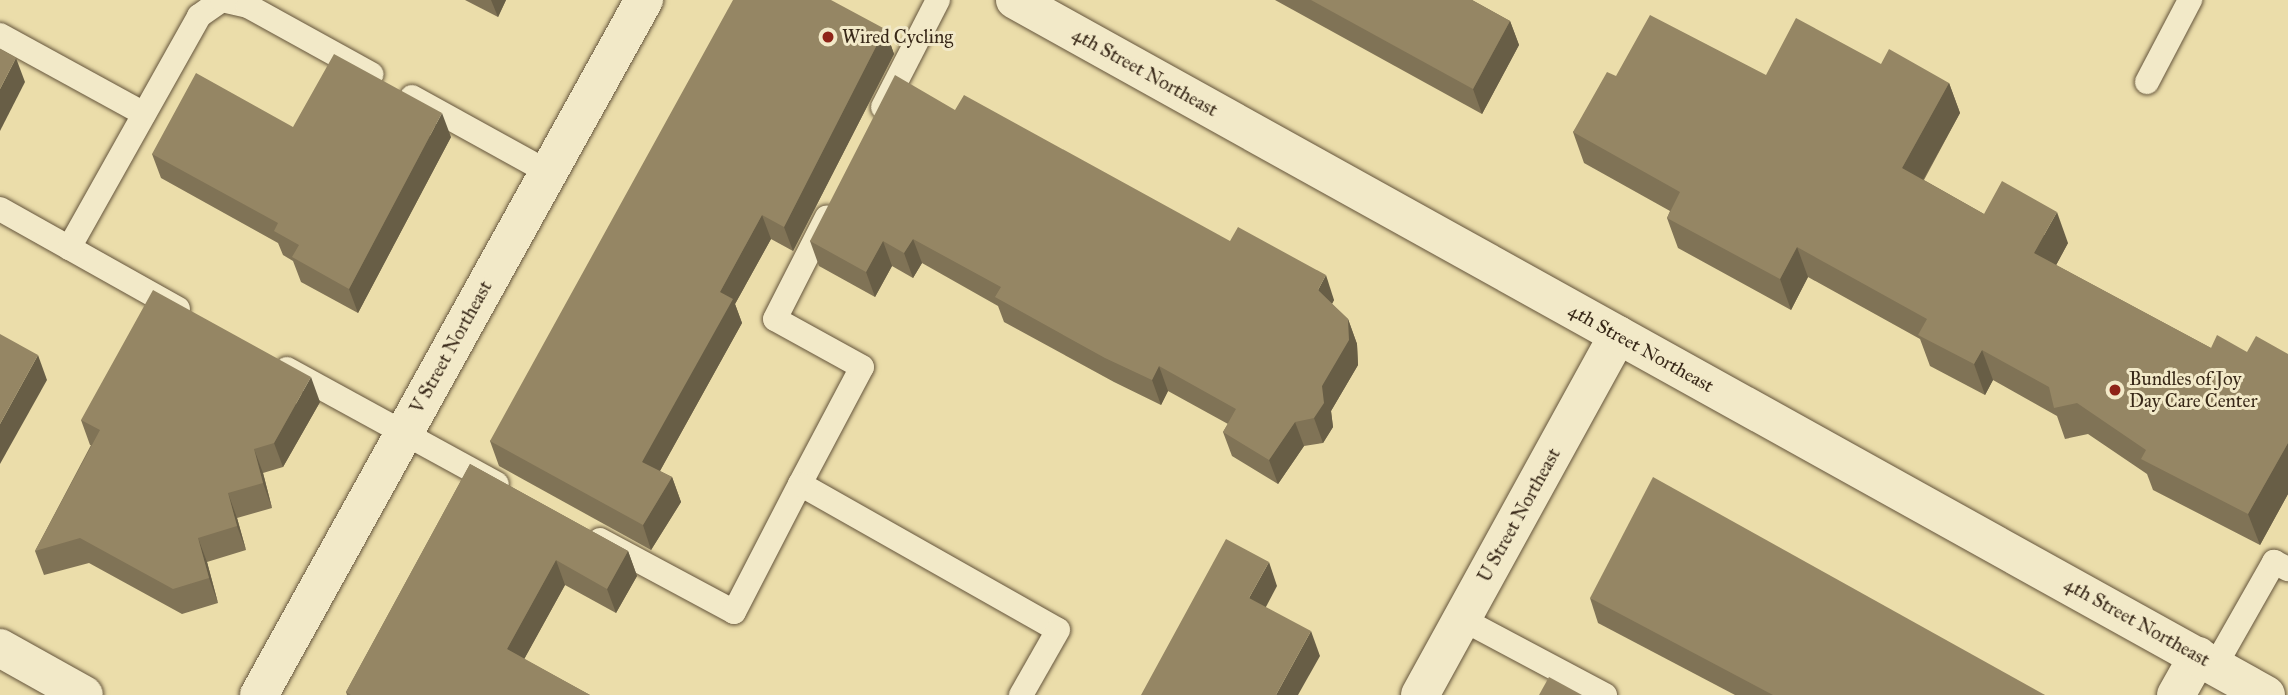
<!DOCTYPE html>
<style>
body{margin:0}
#map{position:relative;width:2288px;height:695px;overflow:hidden;background:#ebddaa;font-family:"IM FELL Great Primer",serif}
div>[style]{position:absolute}
.roads{filter:drop-shadow(0 0 2px #65553c) drop-shadow(0 0 2px #65553c)}
.lane>*{height:24px;margin:-12px;padding:0 12px;transform-origin:12px;border-radius:12px;background:#f2e9c8}
.street>*{height:38px;margin:-19px;padding:0 19px;transform-origin:19px;border-radius:19px;background:#f2e9c8}
.secondary>*{height:38px;margin:-19px;padding:0 19px;transform-origin:19px;border-radius:19px;background:#f2e9c8}
.wall>*{inset:0;background:#807356}
.shaded-wall>*{inset:0;background:#685e46}
.building>*{inset:0;background:#958664}
.dots>*{width:19px;height:19px;translate:-50% -50%;box-sizing:border-box;border:4px solid #f2e9c8;border-radius:50%}
span{translate:-50% -50%;white-space:nowrap;text-align:center;line-height:1.15;-webkit-text-stroke:6px #f2e9c8;paint-order:stroke}
.poi-label{font-size:19px;color:#382818}
.left{translate:0 -50%;text-align:left}
.street-label{font-size:19px;color:#382818}
</style>
<div id="map">
<div class="roads">
<div class="lane">
<div style="left:0;top:35px;width:164px;rotate:28.7deg"></div>
<div style="left:2147px;top:82px;width:93px;rotate:-62.3deg"></div>
<div style="left:412px;top:97px;width:155px;rotate:28.9deg"></div>
<div style="left:883px;top:107px;width:120px;rotate:-62.8deg"></div>
<div style="left:0;top:209px;width:204px;rotate:29.3deg"></div>
<div style="left:69px;top:248px;width:266px;rotate:-60.7deg"></div>
<div style="left:199px;top:16px;width:28px;rotate:-35deg"></div>
<div style="left:222px;top:0;width:27px;rotate:13deg"></div>
<div style="left:248px;top:6px;width:141px;rotate:28.9deg"></div>
<div style="left:287px;top:369px;width:239px;rotate:28.7deg"></div>
<div style="left:800px;top:484px;width:132px;rotate:-62.1deg"></div>
<div style="left:862px;top:367px;width:99px;rotate:-151.1deg"></div>
<div style="left:775px;top:319px;width:114px;rotate:-63deg"></div>
<div style="left:600px;top:540px;width:152px;rotate:28.2deg"></div>
<div style="left:734px;top:612px;width:144px;rotate:-62.7deg"></div>
<div style="left:800px;top:484px;width:296px;rotate:29.5deg"></div>
<div style="left:1058px;top:630px;width:75px;rotate:119.6deg"></div>
<div style="left:1462px;top:619px;width:162px;rotate:28deg"></div>
<div style="left:2215px;top:666px;width:120px;rotate:-60.4deg"></div>
<div style="left:2274px;top:562px;width:16px;rotate:27deg"></div>
</div>
<div class="street">
<div style="left:0;top:648px;width:96px;rotate:29.2deg"></div>
<div style="left:259px;top:695px;width:795px;rotate:-61.02deg"></div>
<div style="left:1420px;top:695px;width:411px;rotate:-61.2deg"></div>
<div style="left:2176px;top:695px;width:45px;rotate:-60.6deg"></div>
</div>
<div class="secondary">
<div style="left:1015px;top:0;width:1431px;rotate:29.05deg"></div>
</div>
</div>
<div class="wall">
<div style="clip-path:polygon(465px 0,506px 0,498px 17px)"></div>
<div style="clip-path:polygon(1275px 0,1472px 0,1510px 21px,1519px 45px,1482px 114px)"></div>
<div style="clip-path:polygon(885px 29px,894px 54px,793px 251px,771px 239px,735px 304px,742px 323px,660px 471px,672px 477px,681px 502px,651px 550px,499px 466px,490px 441px)"></div>
<div style="clip-path:polygon(1766px 75px,1949px 83px,1960px 113px,1924px 180px,1984px 214px,2068px 243px,2056px 265px,2211px 348px,2247px 352px,2288px 354px,2288px 494px,2260px 545px,2153px 490px,2147px 474px,2088px 434px,2065px 439px,2057px 416px,1993px 380px,1985px 395px,1930px 366px,1920px 339px,1808px 277px,1791px 310px,1678px 248px,1667px 218px,1670px 211px,1584px 163px,1573px 132px,1616px 76px)"></div>
<div style="clip-path:polygon(955px 110px,1334px 300px,1332px 304px,1348px 319px,1357px 344px,1358px 365px,1331px 411px,1333px 427px,1323px 443px,1304px 446px,1278px 484px,1232px 456px,1223px 432px,1228px 424px,1168px 391px,1161px 405px,1114px 382px,1004px 322px,998px 306px,922px 263px,913px 278px,892px 266px,875px 297px,819px 266px,810px 241px)"></div>
<div style="clip-path:polygon(293px 127px,451px 137px,358px 313px,301px 282px,293px 261px,283px 255px,278px 243px,161px 178px,152px 154px)"></div>
<div style="clip-path:polygon(320px 402px,283px 467px,263px 473px,272px 508px,237px 518px,246px 550px,207px 562px,218px 603px,182px 614px,89px 563px,44px 575px,35px 551px,91px 445px,90px 445px,81px 420px)"></div>
<div style="clip-path:polygon(470px 464px,628px 551px,637px 576px,616px 613px,565px 585px,524px 659px,590px 695px,347px 695px,346px 692px)"></div>
<div style="clip-path:polygon(1590px 598px,2045px 695px,1735px 695px,1598px 623px)"></div>
</div>
<div class="shaded-wall">
<div style="clip-path:polygon(491px 0,506px 0,498px 17px)"></div>
<div style="clip-path:polygon(1510px 21px,1519px 45px,1482px 114px,1473px 89px)"></div>
<div style="clip-path:polygon(885px 29px,894px 54px,793px 251px,784px 227px)"></div>
<div style="clip-path:polygon(16px 58px,25px 82px,0 131px,0 89px)"></div>
<div style="clip-path:polygon(1949px 83px,1960px 113px,1913px 198px,1902px 168px)"></div>
<div style="clip-path:polygon(442px 113px,451px 137px,358px 313px,349px 289px)"></div>
<div style="clip-path:polygon(2057px 212px,2068px 243px,2046px 284px,2034px 253px)"></div>
<div style="clip-path:polygon(762px 215px,771px 239px,735px 304px,742px 323px,651px 487px,642px 462px,720px 292px)"></div>
<div style="clip-path:polygon(913px 239px,922px 263px,913px 278px,904px 253px)"></div>
<div style="clip-path:polygon(883px 241px,892px 266px,875px 297px,866px 272px)"></div>
<div style="clip-path:polygon(1797px 247px,1808px 277px,1791px 310px,1780px 279px)"></div>
<div style="clip-path:polygon(1326px 275px,1334px 300px,1326px 314px,1318px 290px)"></div>
<div style="clip-path:polygon(1348px 319px,1357px 344px,1358px 365px,1331px 411px,1333px 427px,1323px 443px,1314px 418px,1322px 386px)"></div>
<div style="clip-path:polygon(1982px 350px,1993px 380px,1985px 395px,1974px 364px)"></div>
<div style="clip-path:polygon(38px 355px,47px 380px,0 464px,0 424px)"></div>
<div style="clip-path:polygon(1159px 366px,1168px 391px,1161px 405px,1152px 380px)"></div>
<div style="clip-path:polygon(311px 377px,320px 402px,283px 467px,274px 443px)"></div>
<div style="clip-path:polygon(1295px 422px,1304px 446px,1278px 484px,1269px 460px)"></div>
<div style="clip-path:polygon(2288px 443px,2288px 494px,2260px 545px,2248px 514px)"></div>
<div style="clip-path:polygon(254px 449px,263px 473px,272px 508px,263px 483px)"></div>
<div style="clip-path:polygon(672px 477px,681px 502px,651px 550px,643px 525px)"></div>
<div style="clip-path:polygon(228px 493px,237px 518px,246px 550px,237px 526px)"></div>
<div style="clip-path:polygon(198px 538px,207px 562px,218px 603px,209px 578px)"></div>
<div style="clip-path:polygon(628px 551px,637px 576px,616px 613px,607px 589px)"></div>
<div style="clip-path:polygon(556px 560px,565px 585px,516px 674px,507px 649px)"></div>
<div style="clip-path:polygon(1269px 562px,1277px 586px,1258px 622px,1249px 598px)"></div>
<div style="clip-path:polygon(1311px 631px,1320px 656px,1298px 695px,1276px 695px)"></div>
</div>
<div class="building">
<div style="clip-path:polygon(733px 0,831px 0,885px 29px,784px 227px,762px 215px,720px 292px,733px 299px,642px 462px,672px 477px,643px 525px,490px 441px)"></div>
<div style="clip-path:polygon(1311px 0,1472px 0,1510px 21px,1473px 89px)"></div>
<div style="clip-path:polygon(1650px 15px,1766px 75px,1796px 18px,1881px 64px,1889px 49px,1949px 83px,1902px 168px,1984px 214px,2002px 181px,2057px 212px,2034px 253px,2211px 348px,2217px 335px,2247px 352px,2256px 336px,2288px 354px,2288px 443px,2248px 514px,2141px 459px,2146px 450px,2077px 403px,2054px 408px,2049px 387px,1982px 350px,1974px 364px,1918px 335px,1927px 319px,1797px 247px,1780px 279px,1667px 218px,1680px 192px,1573px 132px,1607px 72px,1616px 76px)"></div>
<div style="clip-path:polygon(0 49px,16px 58px,0 89px)"></div>
<div style="clip-path:polygon(334px 54px,442px 113px,349px 289px,292px 257px,299px 245px,274px 231px,278px 223px,152px 154px,196px 73px,293px 127px)"></div>
<div style="clip-path:polygon(895px 75px,955px 110px,964px 95px,1230px 241px,1238px 227px,1326px 275px,1318px 290px,1348px 319px,1349px 340px,1322px 386px,1324px 403px,1314px 418px,1295px 422px,1269px 460px,1223px 432px,1236px 409px,1159px 366px,1152px 380px,1105px 358px,995px 297px,1001px 287px,913px 239px,904px 253px,883px 241px,866px 272px,810px 241px)"></div>
<div style="clip-path:polygon(153px 290px,311px 377px,274px 443px,254px 449px,263px 483px,228px 493px,237px 526px,198px 538px,209px 578px,173px 589px,80px 538px,35px 551px,100px 430px,81px 420px)"></div>
<div style="clip-path:polygon(0 334px,38px 355px,0 424px)"></div>
<div style="clip-path:polygon(470px 464px,628px 551px,607px 589px,556px 560px,507px 649px,590px 695px,351px 695px,346px 692px)"></div>
<div style="clip-path:polygon(1653px 477px,2045px 695px,1773px 695px,1590px 598px)"></div>
<div style="clip-path:polygon(1226px 539px,1269px 562px,1249px 598px,1311px 631px,1276px 695px,1141px 695px)"></div>
<div style="clip-path:polygon(1549px 677px,1582px 695px,1539px 695px)"></div>
</div>
<div class="dots">
<div style="left:828px;top:37px;background:#8f2418"></div>
<div style="left:2115px;top:390px;background:#8f2418"></div>
</div>
<div class="poi-label">
<span class="left" style="left:842px;top:37px">Wired Cycling</span>
<span class="left" style="left:2129px;top:390px">Bundles of Joy<br>Day Care Center</span>
</div>
<div class="street-label">
<span style="left:1145px;top:72px;rotate:29deg">4th Street Northeast</span>
<span style="left:451px;top:347px;rotate:-61deg">V Street Northeast</span>
<span style="left:1641px;top:348px;rotate:29deg">4th Street Northeast</span>
<span style="left:1519px;top:515px;rotate:-61deg">U Street Northeast</span>
<span style="left:2137px;top:622px;rotate:29deg">4th Street Northeast</span>
</div>
</div>
